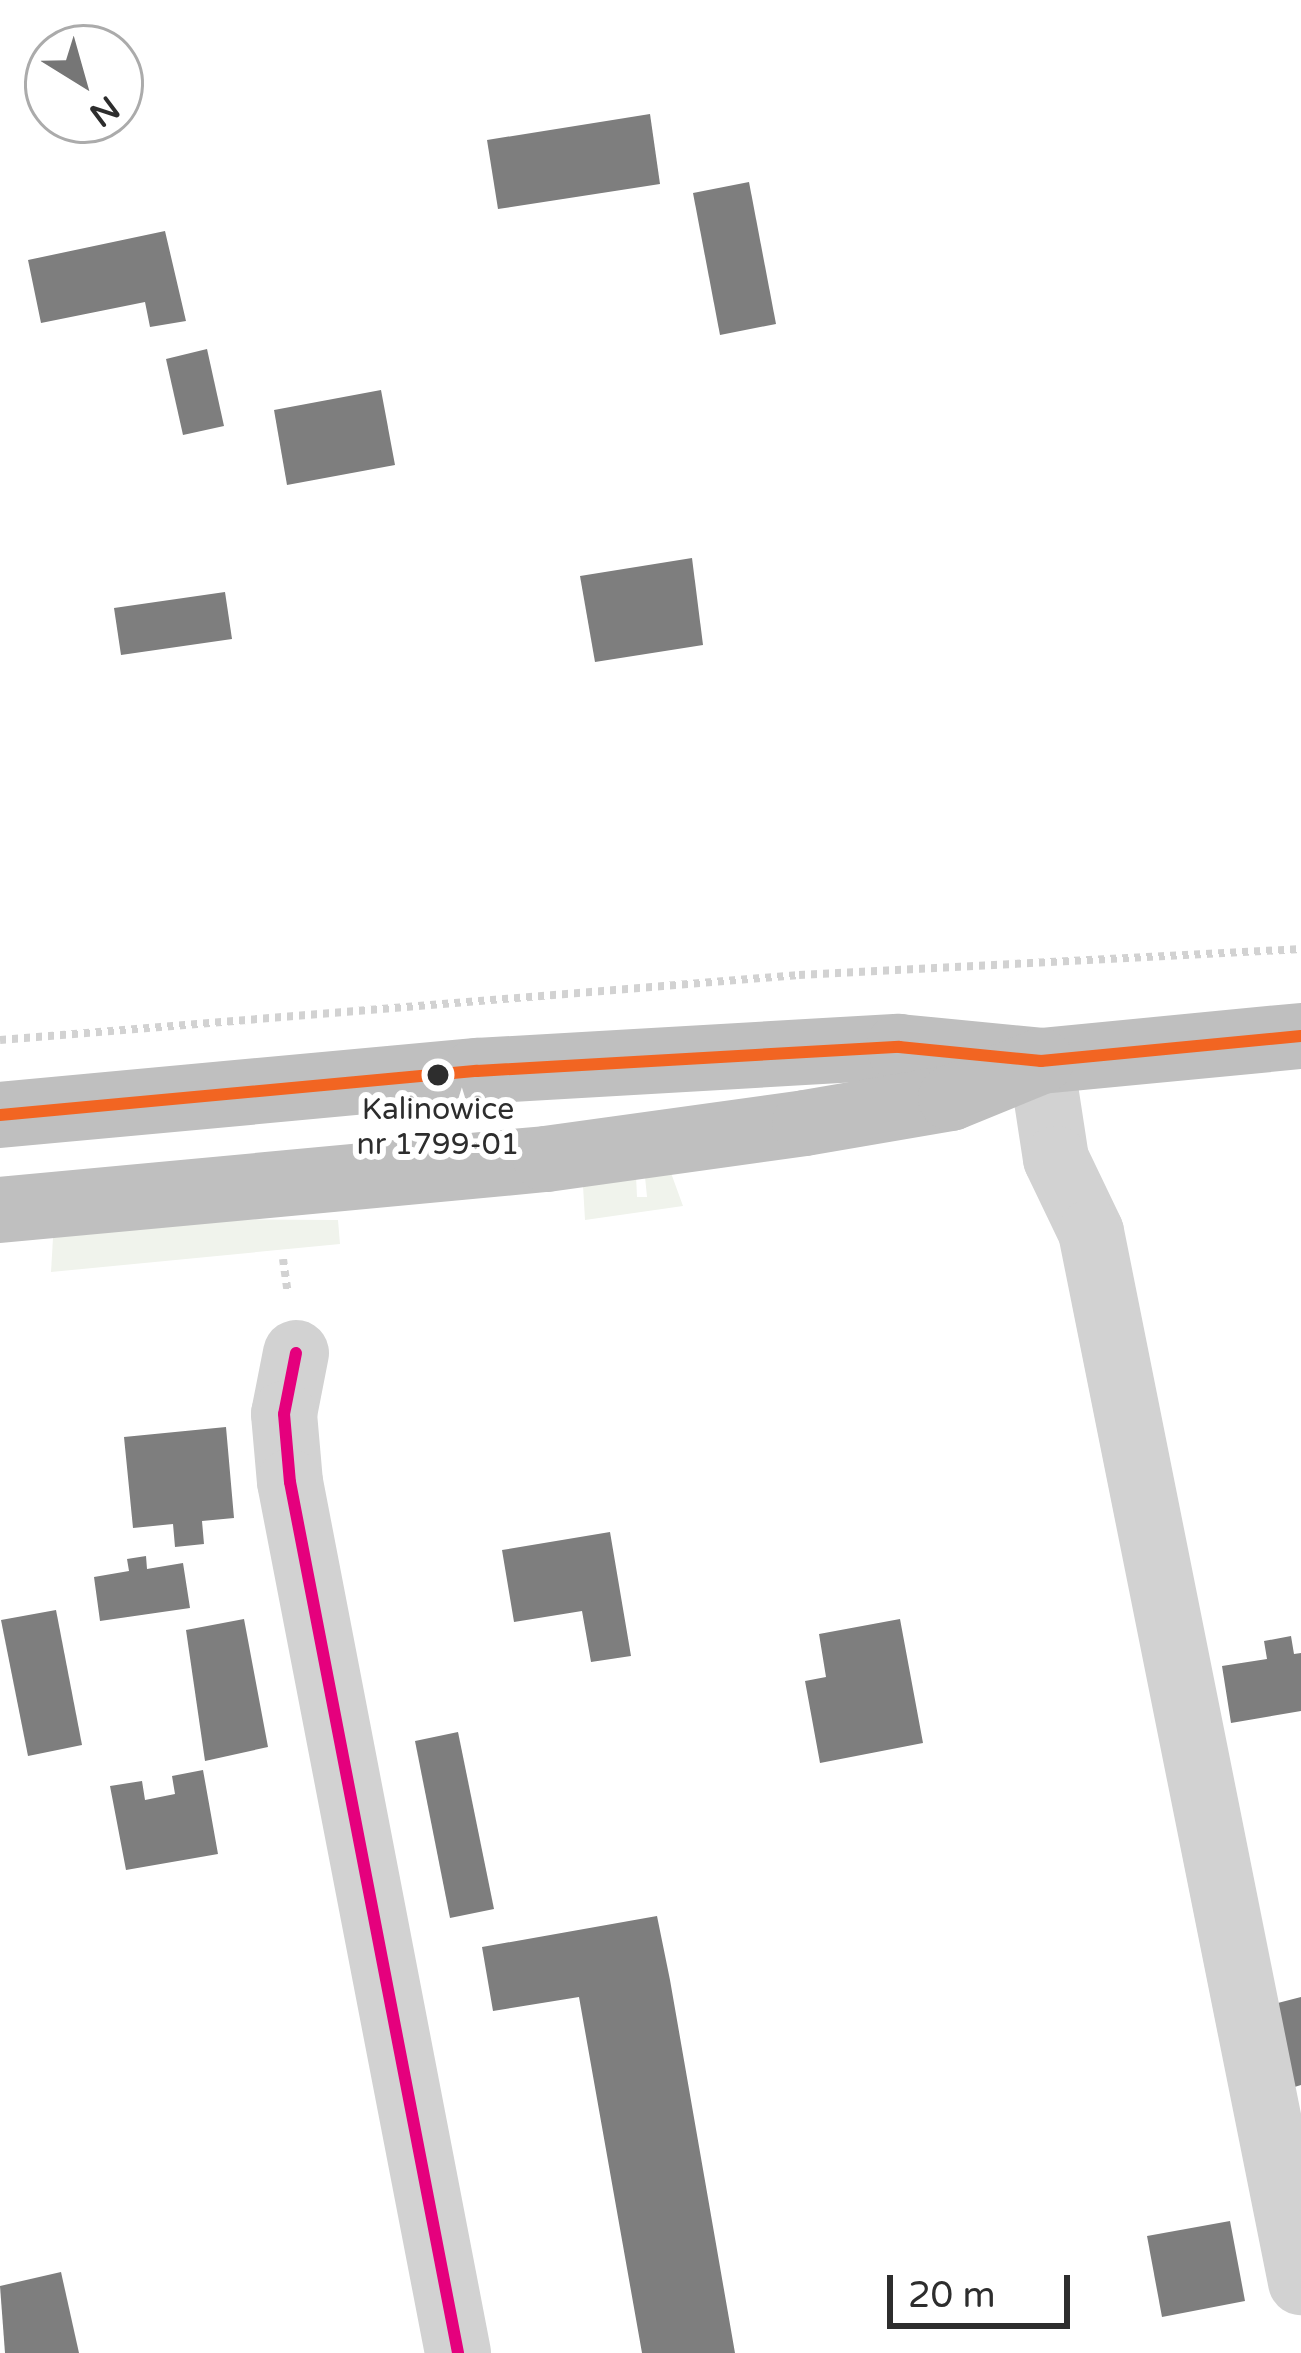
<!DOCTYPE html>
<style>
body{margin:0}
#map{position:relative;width:1301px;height:2353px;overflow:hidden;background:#fff;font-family:"Varela Round",sans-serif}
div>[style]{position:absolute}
.green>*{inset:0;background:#f0f3ec}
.building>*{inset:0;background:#7e7e7e}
.path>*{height:8px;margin-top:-4px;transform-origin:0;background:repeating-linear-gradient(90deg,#d2d2d2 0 6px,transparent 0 12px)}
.minor>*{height:66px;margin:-33px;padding:0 33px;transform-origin:33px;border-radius:33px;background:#d2d2d2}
.highway>*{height:66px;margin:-33px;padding:0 33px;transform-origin:33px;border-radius:33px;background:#bfbfbf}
.bus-1>*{height:12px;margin:-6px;padding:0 6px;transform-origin:6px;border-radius:6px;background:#f26522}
.bus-2>*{height:12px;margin:-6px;padding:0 6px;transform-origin:6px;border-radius:6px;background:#e5007d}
.dots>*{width:33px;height:33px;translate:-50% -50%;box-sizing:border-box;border:6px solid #fff;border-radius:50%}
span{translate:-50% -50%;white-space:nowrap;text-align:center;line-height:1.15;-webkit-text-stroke:12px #fff;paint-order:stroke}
.bus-label{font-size:30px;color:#2d2d2d}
.north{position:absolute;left:24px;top:24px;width:120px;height:120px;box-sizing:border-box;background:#fff;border:3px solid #ababab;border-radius:50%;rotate:143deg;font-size:33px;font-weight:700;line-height:48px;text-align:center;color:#2d2d2d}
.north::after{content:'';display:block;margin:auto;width:42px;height:54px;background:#767676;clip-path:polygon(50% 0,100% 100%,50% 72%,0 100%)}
.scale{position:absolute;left:887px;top:2275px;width:183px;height:54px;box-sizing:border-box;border:6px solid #2d2d2d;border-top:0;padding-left:15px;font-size:36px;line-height:42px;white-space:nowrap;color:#2d2d2d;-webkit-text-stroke:9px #fff;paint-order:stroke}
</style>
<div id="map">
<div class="green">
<div style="clip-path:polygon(671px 1173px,683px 1206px,585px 1220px,583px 1186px,636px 1175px,637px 1197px,647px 1197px,645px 1177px)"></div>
<div style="clip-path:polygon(173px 1219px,338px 1220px,340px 1244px,51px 1272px,53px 1238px)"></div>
</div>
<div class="building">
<div style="clip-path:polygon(650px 114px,660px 184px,498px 209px,487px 140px)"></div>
<div style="clip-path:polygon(749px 182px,776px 324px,720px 335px,693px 193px)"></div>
<div style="clip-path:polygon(165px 231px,186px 321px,150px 327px,145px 302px,41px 323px,28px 260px)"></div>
<div style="clip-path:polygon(207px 349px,224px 426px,183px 435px,166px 359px)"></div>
<div style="clip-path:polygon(381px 390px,395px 465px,287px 485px,274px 410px)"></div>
<div style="clip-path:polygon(692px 558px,703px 645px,595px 662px,580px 576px)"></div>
<div style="clip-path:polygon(225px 592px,232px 639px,121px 655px,114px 608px)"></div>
<div style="clip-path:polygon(226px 1427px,234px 1518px,202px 1521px,204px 1544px,175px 1547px,173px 1524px,133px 1528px,124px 1437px)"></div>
<div style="clip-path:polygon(610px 1532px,631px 1656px,591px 1662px,582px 1611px,514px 1622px,502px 1550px)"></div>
<div style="clip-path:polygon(146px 1556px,147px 1569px,183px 1563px,190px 1608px,100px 1621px,94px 1577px,129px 1571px,127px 1559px)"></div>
<div style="clip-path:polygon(56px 1610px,82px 1745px,28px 1756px,1px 1620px)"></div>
<div style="clip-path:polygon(244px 1619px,268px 1747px,205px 1761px,186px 1630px)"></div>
<div style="clip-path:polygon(900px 1619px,923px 1743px,820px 1763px,805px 1681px,826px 1677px,819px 1634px)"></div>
<div style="clip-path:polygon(1291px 1636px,1294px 1654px,1301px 1653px,1301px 1711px,1231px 1723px,1222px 1666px,1267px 1659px,1264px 1641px)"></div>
<div style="clip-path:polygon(458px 1732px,494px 1909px,450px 1918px,415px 1741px)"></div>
<div style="clip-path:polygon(203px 1770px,218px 1854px,126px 1870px,110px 1786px,142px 1781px,145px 1800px,175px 1794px,172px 1776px)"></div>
<div style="clip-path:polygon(657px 1916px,670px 1980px,735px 2353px,642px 2353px,579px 1997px,493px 2011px,482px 1947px)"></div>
<div style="clip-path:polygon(1301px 1997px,1301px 2085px,1288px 2089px,1266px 2006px)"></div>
<div style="clip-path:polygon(1230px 2221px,1245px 2301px,1162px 2317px,1147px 2236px)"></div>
<div style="clip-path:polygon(61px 2272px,79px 2353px,5px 2353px,0 2286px)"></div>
</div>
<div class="path">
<div style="left:0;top:1040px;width:802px;rotate:-4.65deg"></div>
<div style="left:799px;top:975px;width:503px;rotate:-2.96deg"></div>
<div style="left:283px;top:1259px;width:34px;rotate:82deg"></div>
</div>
<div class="minor">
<div style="left:1041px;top:1061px;width:99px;rotate:81.3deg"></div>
<div style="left:1056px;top:1159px;width:81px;rotate:64.4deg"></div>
<div style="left:1091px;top:1232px;width:1071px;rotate:78.69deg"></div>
<div style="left:296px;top:1353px;width:62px;rotate:101.1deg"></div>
<div style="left:284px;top:1414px;width:68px;rotate:85deg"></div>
<div style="left:290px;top:1482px;width:887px;rotate:79.08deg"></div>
</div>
<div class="highway">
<div style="left:0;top:1115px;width:479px;rotate:-5.3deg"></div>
<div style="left:477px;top:1071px;width:423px;rotate:-3.3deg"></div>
<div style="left:899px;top:1047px;width:143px;rotate:5.6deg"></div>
<div style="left:1041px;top:1061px;width:261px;rotate:-5.5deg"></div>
<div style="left:0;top:1210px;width:548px;rotate:-5.34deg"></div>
<div style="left:546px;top:1159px;width:261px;rotate:-7.9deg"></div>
<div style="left:805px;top:1123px;width:148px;rotate:-9.7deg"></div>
<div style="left:951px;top:1098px;width:97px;rotate:-22.3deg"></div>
</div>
<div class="bus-1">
<div style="left:0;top:1115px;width:479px;rotate:-5.3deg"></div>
<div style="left:477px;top:1071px;width:423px;rotate:-3.3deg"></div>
<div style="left:899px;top:1047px;width:143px;rotate:5.6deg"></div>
<div style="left:1041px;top:1061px;width:261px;rotate:-5.5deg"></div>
</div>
<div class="bus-2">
<div style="left:296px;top:1353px;width:62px;rotate:101.1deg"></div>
<div style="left:284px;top:1414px;width:68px;rotate:85deg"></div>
<div style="left:290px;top:1482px;width:887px;rotate:79.08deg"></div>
</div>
<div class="dots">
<div style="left:438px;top:1075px;background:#2d2d2d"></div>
</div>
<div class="bus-label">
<span style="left:438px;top:1127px">Kalinowice<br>nr 1799-01</span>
</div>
<div class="north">N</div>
<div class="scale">20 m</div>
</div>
